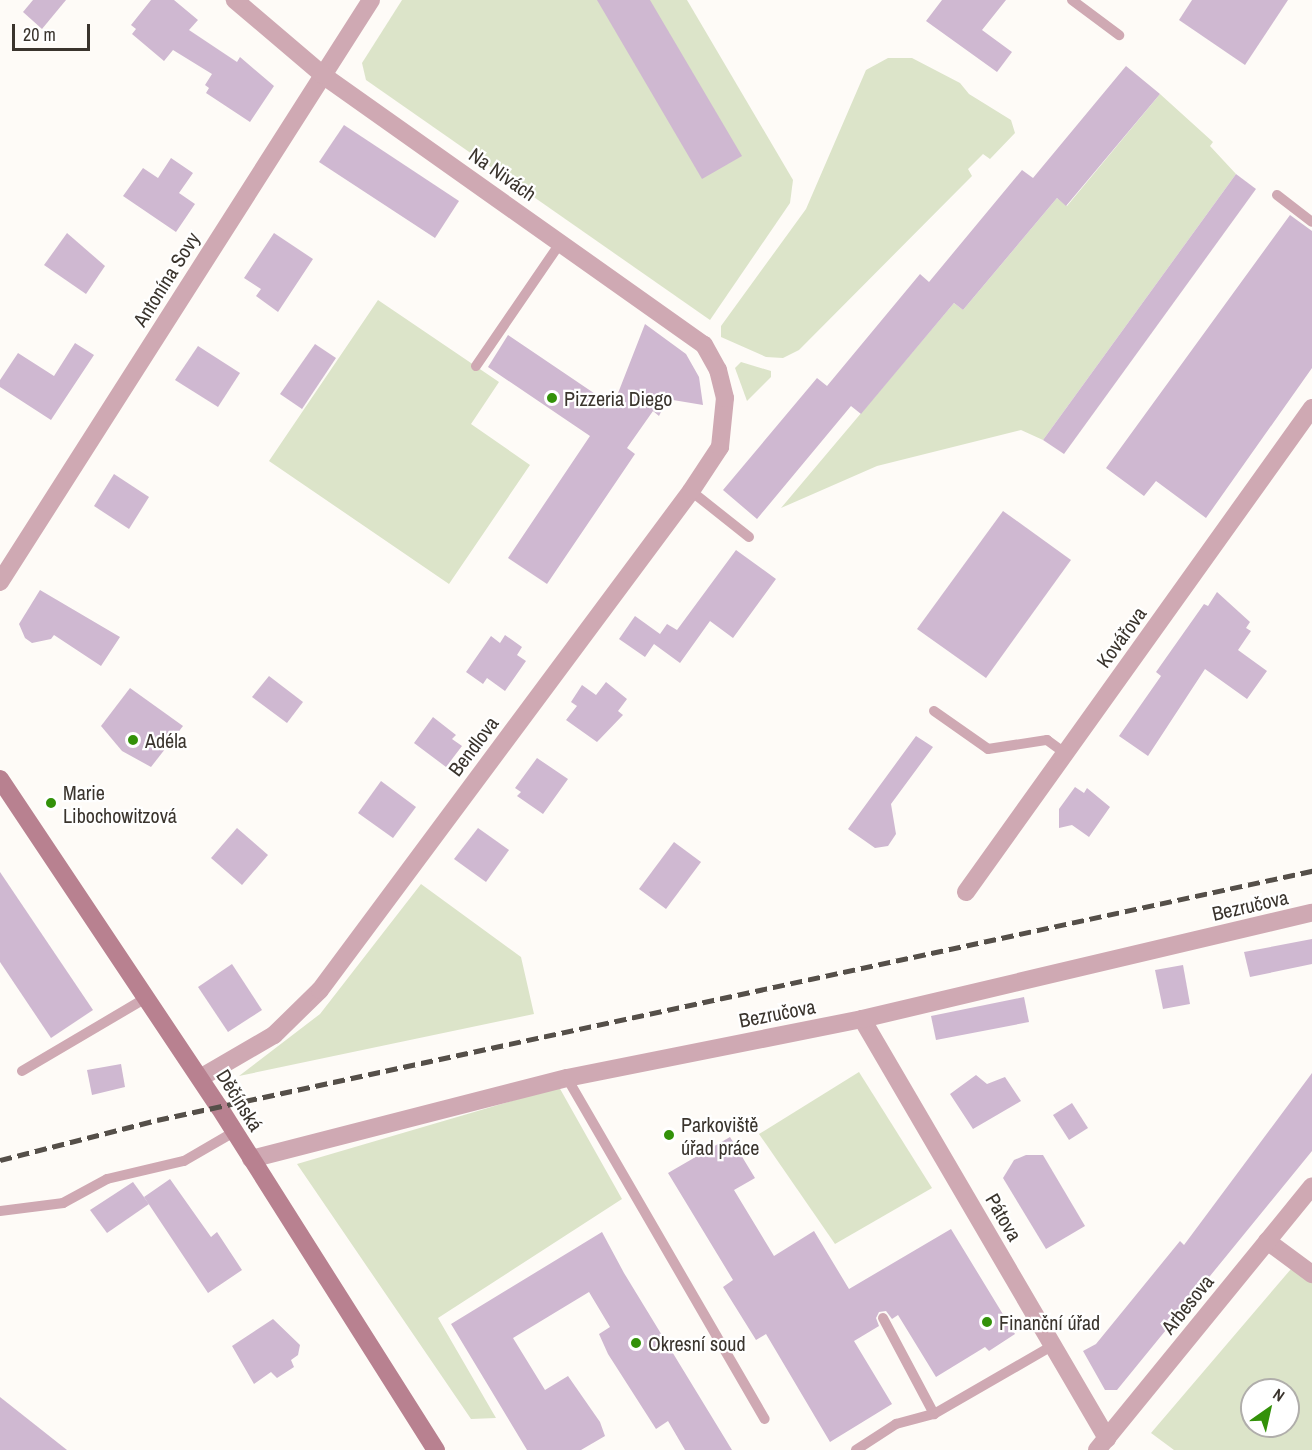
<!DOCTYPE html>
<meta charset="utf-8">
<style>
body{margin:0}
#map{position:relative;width:1312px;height:1450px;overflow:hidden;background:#fefbf7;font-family:"Archivo Narrow",sans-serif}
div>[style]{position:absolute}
.green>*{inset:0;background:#dce4c9}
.building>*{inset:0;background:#cfb8d1}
.lane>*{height:10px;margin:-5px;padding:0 5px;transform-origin:5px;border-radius:5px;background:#cfa9b3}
.street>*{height:18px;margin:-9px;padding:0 9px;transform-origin:9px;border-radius:9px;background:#cfa9b3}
.secondary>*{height:18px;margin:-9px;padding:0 9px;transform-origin:9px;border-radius:9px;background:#b88190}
.rail>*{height:4.5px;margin-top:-2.25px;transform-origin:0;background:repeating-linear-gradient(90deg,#554f49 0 12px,transparent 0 18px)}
.dots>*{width:16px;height:16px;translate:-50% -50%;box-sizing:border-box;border:3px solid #fff;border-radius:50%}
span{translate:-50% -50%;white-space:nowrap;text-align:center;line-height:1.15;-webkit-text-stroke:4.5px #fff;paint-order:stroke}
.street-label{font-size:20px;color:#3a342d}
.poi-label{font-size:20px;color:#3a342d}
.left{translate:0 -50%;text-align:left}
.north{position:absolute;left:1240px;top:1378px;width:60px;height:60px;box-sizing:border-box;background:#fff;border:2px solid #b0aeab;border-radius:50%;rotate:34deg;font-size:16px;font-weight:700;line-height:24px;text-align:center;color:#3a342d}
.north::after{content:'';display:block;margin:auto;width:21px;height:27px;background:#339109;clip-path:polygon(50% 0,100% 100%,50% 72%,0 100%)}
.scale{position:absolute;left:12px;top:24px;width:78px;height:27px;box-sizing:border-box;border:3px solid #3a342d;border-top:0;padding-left:8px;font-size:18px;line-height:21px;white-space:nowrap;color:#3a342d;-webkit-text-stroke:4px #fff;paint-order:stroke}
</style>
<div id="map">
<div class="green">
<div style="clip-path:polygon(402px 0,687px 0,793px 180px,790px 203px,710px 320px,366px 80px,362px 63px)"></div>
<div style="clip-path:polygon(888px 58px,912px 58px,960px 83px,969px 94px,1011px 120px,1015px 133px,990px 159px,983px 154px,968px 169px,972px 176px,799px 350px,783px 358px,766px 357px,721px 337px,721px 326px,806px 209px,866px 70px)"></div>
<div style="clip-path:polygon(1160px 94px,1213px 142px,1210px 146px,1236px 174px,1043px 440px,1021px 430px,877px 466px,781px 508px,954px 303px,963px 310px,1057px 198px,1067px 206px)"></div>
<div style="clip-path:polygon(378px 300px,499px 382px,471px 424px,530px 465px,449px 584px,269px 461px)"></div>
<div style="clip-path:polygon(741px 362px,771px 371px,771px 377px,747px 401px,735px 368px)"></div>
<div style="clip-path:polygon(421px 884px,521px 957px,534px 1014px,239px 1076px,320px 1014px)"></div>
<div style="clip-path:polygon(859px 1072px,932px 1188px,835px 1244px,759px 1134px)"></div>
<div style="clip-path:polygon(559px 1087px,622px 1199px,438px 1318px,496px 1418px,471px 1419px,297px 1164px)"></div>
<div style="clip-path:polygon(evenodd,1291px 1269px,1312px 1282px,1312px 1450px,1174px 1450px,1151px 1433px,1291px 1269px,1252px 1390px,1288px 1390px,1288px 1426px,1252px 1426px,1252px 1390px)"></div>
</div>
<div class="building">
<div style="clip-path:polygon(33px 0,66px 0,42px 29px,23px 12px)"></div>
<div style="clip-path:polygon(151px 0,174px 0,198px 20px,189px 30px,237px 62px,240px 57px,274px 86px,250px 122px,206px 93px,209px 88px,205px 85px,212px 74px,173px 50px,164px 61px,132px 34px,136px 29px,131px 25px)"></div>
<div style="clip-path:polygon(597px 0,650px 0,742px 156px,702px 179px)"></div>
<div style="clip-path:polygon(942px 0,1006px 0,982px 30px,1012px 52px,997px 72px,926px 21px)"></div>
<div style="clip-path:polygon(1192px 0,1288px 0,1245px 65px,1179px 20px)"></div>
<div style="clip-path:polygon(1126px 66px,1160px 94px,1066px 206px,1057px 198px,963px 310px,954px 303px,861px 414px,851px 406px,757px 519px,723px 490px,817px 378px,827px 386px,920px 274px,929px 282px,1022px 170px,1033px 178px)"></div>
<div style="clip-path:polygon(344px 125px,459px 201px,435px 238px,319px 162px)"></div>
<div style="clip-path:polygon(171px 158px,193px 173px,179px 193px,195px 204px,176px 232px,123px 196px,143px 168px,158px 178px)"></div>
<div style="clip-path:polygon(1236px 174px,1256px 189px,1064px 454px,1043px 440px)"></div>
<div style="clip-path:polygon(1290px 215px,1312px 231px,1312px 368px,1206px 518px,1156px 481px,1144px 496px,1106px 468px)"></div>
<div style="clip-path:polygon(67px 233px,105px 266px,86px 294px,44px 265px)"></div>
<div style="clip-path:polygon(274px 233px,313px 259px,278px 312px,256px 296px,261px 289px,244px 278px)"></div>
<div style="clip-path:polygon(645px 324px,686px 354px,699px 377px,703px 405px,667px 399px,659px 416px,653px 411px,627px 448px,635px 454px,547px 584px,508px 558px,590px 436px,488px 367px,508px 335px,613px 406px)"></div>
<div style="clip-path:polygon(75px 343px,94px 355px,51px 420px,0 387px,0 380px,18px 353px,54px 376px)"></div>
<div style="clip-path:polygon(315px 344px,336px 358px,302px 409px,280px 394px)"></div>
<div style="clip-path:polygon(198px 346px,240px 373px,218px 407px,175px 380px)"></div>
<div style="clip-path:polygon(114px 474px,149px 497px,129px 529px,94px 506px)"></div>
<div style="clip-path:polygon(1003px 511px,1071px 560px,986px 678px,917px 629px)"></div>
<div style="clip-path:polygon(736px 550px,776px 579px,733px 638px,710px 621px,680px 663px,654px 644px,645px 657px,619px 639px,635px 616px,660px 634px,667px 624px,677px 630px)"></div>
<div style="clip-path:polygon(40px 590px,120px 637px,101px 666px,54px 635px,51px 639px,32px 643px,25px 638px,19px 624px)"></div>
<div style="clip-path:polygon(1217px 592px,1250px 622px,1246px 628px,1251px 631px,1238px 650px,1267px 671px,1247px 699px,1205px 669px,1148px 756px,1119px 736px,1161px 676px,1156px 672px,1204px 604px,1208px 606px)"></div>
<div style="clip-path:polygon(505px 635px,522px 647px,517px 655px,526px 661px,505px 691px,487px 678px,483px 684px,466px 672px,491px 636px,500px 643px)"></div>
<div style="clip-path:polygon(269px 676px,303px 702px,287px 723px,252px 697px)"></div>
<div style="clip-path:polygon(606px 682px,627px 699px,618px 711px,623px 715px,597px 742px,566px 720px,577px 706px,571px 702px,582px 685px,596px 695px)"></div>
<div style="clip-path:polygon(130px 688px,183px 726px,151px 767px,122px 751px,101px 726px)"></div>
<div style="clip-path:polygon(433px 717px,456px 735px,452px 739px,462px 746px,446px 767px,414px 743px)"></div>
<div style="clip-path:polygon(916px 736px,933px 747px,891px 804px,896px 834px,888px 846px,875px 848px,848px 829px)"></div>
<div style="clip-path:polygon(537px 758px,568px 779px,543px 814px,517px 796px,521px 792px,515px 788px)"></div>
<div style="clip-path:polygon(381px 781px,416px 807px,393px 838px,358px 813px)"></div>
<div style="clip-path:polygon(1075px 787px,1084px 793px,1087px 788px,1110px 807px,1089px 837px,1072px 825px,1059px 828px,1059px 809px)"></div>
<div style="clip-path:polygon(237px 828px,268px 855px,242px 885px,211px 858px)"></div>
<div style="clip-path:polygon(478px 828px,509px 850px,486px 882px,454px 859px)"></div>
<div style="clip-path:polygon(674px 842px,701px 862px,666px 909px,639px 889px)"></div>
<div style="clip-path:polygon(0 872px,93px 1010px,51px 1038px,0 962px)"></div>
<div style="clip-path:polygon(1312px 939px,1312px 964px,1250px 977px,1244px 952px)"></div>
<div style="clip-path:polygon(232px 964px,262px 1010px,228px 1032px,198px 987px)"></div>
<div style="clip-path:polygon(1183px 965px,1190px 1004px,1163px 1009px,1155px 970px)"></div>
<div style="clip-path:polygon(1024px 997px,1029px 1022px,936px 1040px,931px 1016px)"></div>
<div style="clip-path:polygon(121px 1064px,125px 1087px,92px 1095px,87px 1070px)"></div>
<div style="clip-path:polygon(1312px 1073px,1312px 1151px,1117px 1390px,1105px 1390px,1083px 1351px,1096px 1344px,1180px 1241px,1184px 1245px)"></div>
<div style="clip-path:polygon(976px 1075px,987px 1084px,1005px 1077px,1021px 1101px,973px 1129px,950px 1094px)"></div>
<div style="clip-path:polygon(1072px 1103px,1088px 1128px,1069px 1140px,1053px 1115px)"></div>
<div style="clip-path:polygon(730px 1137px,755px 1178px,734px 1190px,774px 1256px,814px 1231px,849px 1289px,951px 1229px,1015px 1334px,989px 1351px,985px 1347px,936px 1377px,898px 1315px,892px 1319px,886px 1311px,879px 1312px,876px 1318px,879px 1326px,854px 1341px,892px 1404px,830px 1442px,766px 1334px,756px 1340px,723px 1287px,733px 1280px,668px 1173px)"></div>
<div style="clip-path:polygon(1026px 1155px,1043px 1155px,1085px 1226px,1046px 1249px,1003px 1178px,1014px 1160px)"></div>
<div style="clip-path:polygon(170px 1179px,211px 1237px,217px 1232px,242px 1270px,208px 1293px,144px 1197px)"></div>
<div style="clip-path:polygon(133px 1182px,149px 1204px,107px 1233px,90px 1210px)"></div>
<div style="clip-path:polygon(602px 1232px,624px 1273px,732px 1450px,685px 1450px,668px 1421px,656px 1429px,608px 1354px,599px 1334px,610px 1327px,589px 1292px,513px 1338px,545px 1390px,568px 1376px,600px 1422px,605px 1436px,581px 1450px,527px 1450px,451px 1324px)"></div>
<div style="clip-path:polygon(273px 1319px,300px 1345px,298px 1355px,291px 1360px,294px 1367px,277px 1378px,271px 1372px,254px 1384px,232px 1346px)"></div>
<div style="clip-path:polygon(0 1397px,67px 1450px,0 1450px)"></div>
</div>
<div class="lane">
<div style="left:1072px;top:0;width:59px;rotate:36.7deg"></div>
<div style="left:1277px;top:195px;width:44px;rotate:37.6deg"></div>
<div style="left:476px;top:366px;width:150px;rotate:-55.6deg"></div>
<div style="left:691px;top:491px;width:74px;rotate:38.4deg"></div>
<div style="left:934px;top:711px;width:66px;rotate:35.1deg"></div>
<div style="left:988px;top:749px;width:60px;rotate:-8.7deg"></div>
<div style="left:1047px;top:740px;width:22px;rotate:36deg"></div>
<div style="left:22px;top:1071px;width:142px;rotate:-30.5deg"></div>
<div style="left:567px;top:1078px;width:394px;rotate:59.9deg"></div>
<div style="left:0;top:1211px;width:64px;rotate:-7.2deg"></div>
<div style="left:63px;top:1203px;width:50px;rotate:-28.6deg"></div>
<div style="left:107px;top:1179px;width:79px;rotate:-13.2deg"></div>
<div style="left:184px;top:1161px;width:58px;rotate:-30.1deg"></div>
<div style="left:883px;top:1318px;width:109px;rotate:62deg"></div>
<div style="left:856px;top:1450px;width:48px;rotate:-33deg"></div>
<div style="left:896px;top:1424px;width:39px;rotate:-15deg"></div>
<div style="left:934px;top:1414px;width:136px;rotate:-30deg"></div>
</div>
<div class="street">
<div style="left:0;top:582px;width:690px;rotate:-57.48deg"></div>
<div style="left:966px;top:892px;width:595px;rotate:-54.44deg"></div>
<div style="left:862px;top:1019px;width:486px;rotate:59.7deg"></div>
<div style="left:200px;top:1078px;width:86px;rotate:-30.2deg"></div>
<div style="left:274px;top:1035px;width:64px;rotate:-44.4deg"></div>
<div style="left:320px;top:990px;width:622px;rotate:-53.37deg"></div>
<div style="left:691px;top:491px;width:53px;rotate:-56.6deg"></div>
<div style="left:720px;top:447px;width:49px;rotate:-84.2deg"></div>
<div style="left:725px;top:398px;width:29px;rotate:-104deg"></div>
<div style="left:718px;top:370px;width:29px;rotate:-119deg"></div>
<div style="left:704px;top:345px;width:467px;rotate:-144.7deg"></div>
<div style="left:323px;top:75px;width:116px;rotate:-139.6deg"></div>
<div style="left:251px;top:1159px;width:326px;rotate:-14.4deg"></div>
<div style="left:567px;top:1078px;width:301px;rotate:-11.3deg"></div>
<div style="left:862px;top:1019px;width:462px;rotate:-13.3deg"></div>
<div style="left:1267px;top:1241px;width:56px;rotate:36.3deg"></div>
<div style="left:1097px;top:1450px;width:340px;rotate:-50.8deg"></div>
</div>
<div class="secondary">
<div style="left:0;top:779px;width:394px;rotate:56.3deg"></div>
<div style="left:219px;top:1107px;width:406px;rotate:57.7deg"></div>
</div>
<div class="rail">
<div style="left:0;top:1160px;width:162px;rotate:-14.3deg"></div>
<div style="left:157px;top:1120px;width:1182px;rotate:-12.17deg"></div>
</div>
<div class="dots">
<div style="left:552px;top:398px;background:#339109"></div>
<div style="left:133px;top:740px;background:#339109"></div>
<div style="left:51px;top:803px;background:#339109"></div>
<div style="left:669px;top:1135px;background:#339109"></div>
<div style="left:987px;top:1322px;background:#339109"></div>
<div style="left:636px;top:1343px;background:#339109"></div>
</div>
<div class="street-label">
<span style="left:503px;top:174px;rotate:35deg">Na Nivách</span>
<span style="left:166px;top:279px;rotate:-58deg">Antonína Sovy</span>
<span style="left:1121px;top:637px;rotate:-54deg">Kovářova</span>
<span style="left:473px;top:746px;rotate:-53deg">Bendlova</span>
<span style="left:1250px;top:905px;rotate:-13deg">Bezručova</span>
<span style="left:777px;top:1013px;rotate:-11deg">Bezručova</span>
<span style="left:240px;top:1100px;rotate:58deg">Děčínská</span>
<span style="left:1004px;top:1217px;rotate:60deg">Pátova</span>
<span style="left:1187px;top:1304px;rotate:-51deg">Arbesova</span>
</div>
<div class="poi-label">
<span class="left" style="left:564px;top:398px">Pizzeria Diego</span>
<span class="left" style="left:145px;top:740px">Adéla</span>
<span class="left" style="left:63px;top:804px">Marie<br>Libochowitzová</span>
<span class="left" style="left:681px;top:1136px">Parkoviště<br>úřad práce</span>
<span class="left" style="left:999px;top:1322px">Finanční úřad</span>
<span class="left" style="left:648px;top:1343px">Okresní soud</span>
</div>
<div class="north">N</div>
<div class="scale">20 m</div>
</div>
